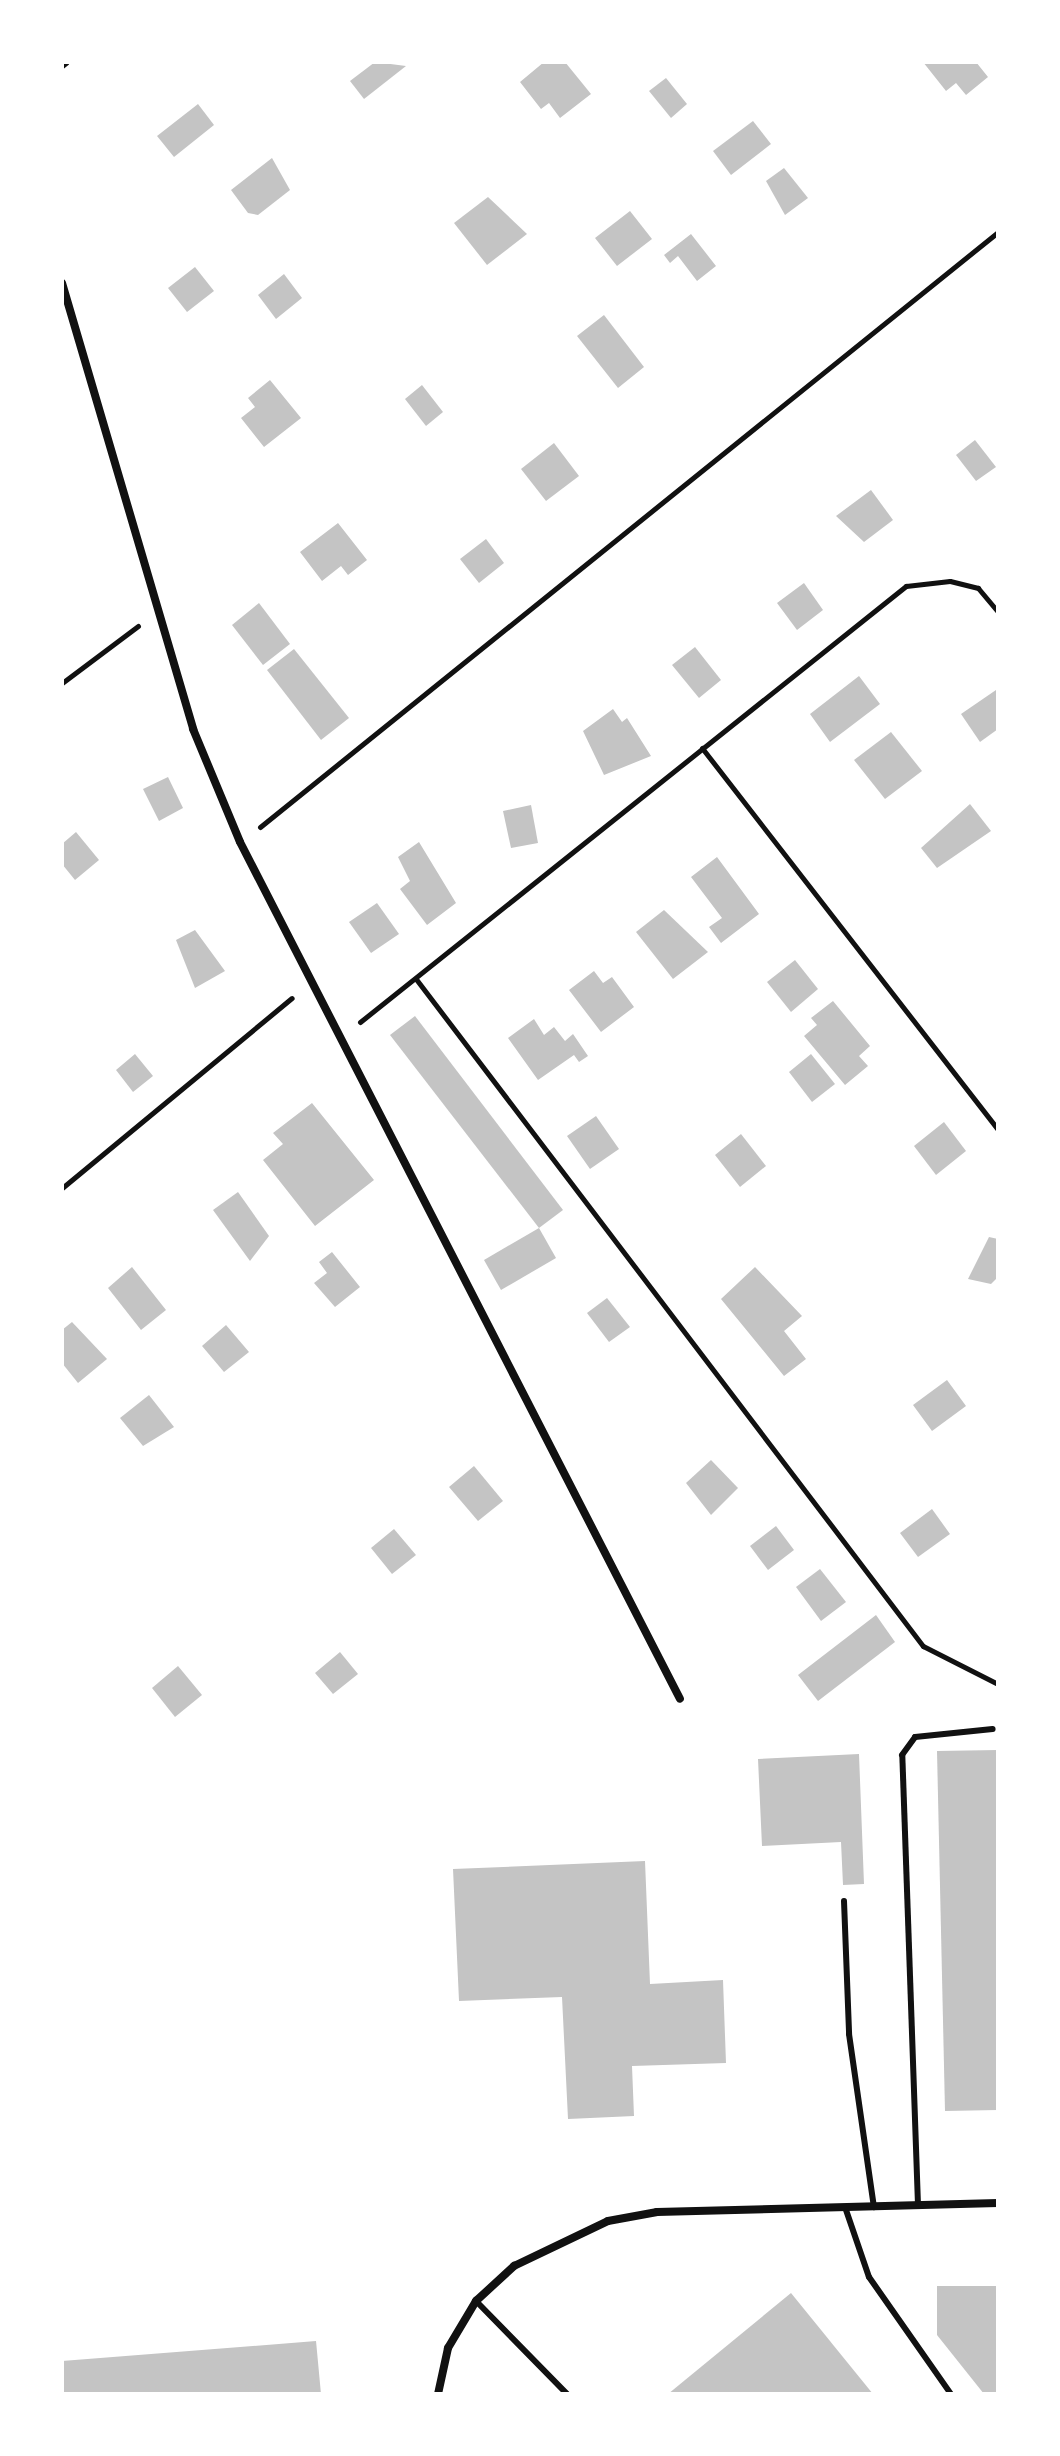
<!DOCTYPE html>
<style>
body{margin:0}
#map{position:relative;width:1060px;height:2456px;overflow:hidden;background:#fff;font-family:Mulish,sans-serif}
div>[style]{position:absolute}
.building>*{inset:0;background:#c4c4c4}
.path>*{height:5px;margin:-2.5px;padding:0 2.5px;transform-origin:2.5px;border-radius:2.5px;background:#111}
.service>*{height:6px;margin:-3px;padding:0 3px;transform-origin:3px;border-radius:3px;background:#111}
.minor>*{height:8px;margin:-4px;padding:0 4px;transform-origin:4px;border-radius:4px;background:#111}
span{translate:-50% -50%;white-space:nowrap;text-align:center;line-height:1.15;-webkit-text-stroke:8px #fff;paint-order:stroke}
.frame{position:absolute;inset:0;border:64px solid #fff;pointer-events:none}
</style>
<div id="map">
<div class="building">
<div style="clip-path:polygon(375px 62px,406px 66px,364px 99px,350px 81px)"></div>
<div style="clip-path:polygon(544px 62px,565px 62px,591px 94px,560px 118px,549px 103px,541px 109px,520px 82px)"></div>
<div style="clip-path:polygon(923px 62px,976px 62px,988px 77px,966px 95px,956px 83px,946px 91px)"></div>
<div style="clip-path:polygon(666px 78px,687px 104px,671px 118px,649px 91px)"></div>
<div style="clip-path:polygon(198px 104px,214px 125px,174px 157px,157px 136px)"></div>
<div style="clip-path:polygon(753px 121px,771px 144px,731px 175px,713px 151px)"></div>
<div style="clip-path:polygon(272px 158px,290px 190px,258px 215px,248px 213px,231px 190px)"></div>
<div style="clip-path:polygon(784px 168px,808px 198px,785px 215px,766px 181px)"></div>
<div style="clip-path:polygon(488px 197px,527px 234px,487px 265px,454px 223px)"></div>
<div style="clip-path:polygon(630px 211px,652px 239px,617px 266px,595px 238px)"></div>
<div style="clip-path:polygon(691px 234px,716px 266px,697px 281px,678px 256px,670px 263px,664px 255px)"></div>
<div style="clip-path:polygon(195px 267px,214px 291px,187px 312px,168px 288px)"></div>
<div style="clip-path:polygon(284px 274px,302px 298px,276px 319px,258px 295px)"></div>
<div style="clip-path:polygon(604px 315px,644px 367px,618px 388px,577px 336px)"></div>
<div style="clip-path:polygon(270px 380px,301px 418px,264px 447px,241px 418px,255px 407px,248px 398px)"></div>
<div style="clip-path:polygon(422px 385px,443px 412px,426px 426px,405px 399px)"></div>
<div style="clip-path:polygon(975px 440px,996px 467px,976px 481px,956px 455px)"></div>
<div style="clip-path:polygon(554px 443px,579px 476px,546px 501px,521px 469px)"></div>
<div style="clip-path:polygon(871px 490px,893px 520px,864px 542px,836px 516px)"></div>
<div style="clip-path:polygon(338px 523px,367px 560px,348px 575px,341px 566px,322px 581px,300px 552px)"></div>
<div style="clip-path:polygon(486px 539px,504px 563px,479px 583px,460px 559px)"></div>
<div style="clip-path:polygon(804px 583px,823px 610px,797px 630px,777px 603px)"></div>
<div style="clip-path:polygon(259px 603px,290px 644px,263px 665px,232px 625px)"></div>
<div style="clip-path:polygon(695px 647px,721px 680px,699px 698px,672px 665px)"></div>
<div style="clip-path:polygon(294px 649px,349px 718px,321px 740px,267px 670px)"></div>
<div style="clip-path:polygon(859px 676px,880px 704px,830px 742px,810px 714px)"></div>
<div style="clip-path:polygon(996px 690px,998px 729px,980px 742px,961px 714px)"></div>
<div style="clip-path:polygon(613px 709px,622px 722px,627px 718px,651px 756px,604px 775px,583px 731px)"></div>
<div style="clip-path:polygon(891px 732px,922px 771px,885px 799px,854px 760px)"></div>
<div style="clip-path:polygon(168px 777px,183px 808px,159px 821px,143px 789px)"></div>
<div style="clip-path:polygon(970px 804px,991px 831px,937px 868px,921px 848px)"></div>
<div style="clip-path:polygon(531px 805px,538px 843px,511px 848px,503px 811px)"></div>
<div style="clip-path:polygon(76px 832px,99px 860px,75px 880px,62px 864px,62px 844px)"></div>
<div style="clip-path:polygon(419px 842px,456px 903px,427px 925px,400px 889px,410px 881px,398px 857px)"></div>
<div style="clip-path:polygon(717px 857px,759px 914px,721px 943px,709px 927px,722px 918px,691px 877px)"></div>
<div style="clip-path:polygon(377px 903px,399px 934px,371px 953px,349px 922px)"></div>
<div style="clip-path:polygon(664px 910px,708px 952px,673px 979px,636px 932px)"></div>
<div style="clip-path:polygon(195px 930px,225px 971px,195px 988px,176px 940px)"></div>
<div style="clip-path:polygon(795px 960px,818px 989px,791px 1012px,767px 982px)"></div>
<div style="clip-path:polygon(594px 971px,603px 983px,612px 977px,634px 1007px,601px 1032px,569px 990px)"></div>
<div style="clip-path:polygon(833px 1001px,870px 1046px,859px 1056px,868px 1066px,845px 1085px,804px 1036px,817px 1025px,811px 1018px)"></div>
<div style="clip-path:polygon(415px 1016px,563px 1210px,539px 1228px,390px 1035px)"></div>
<div style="clip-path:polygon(534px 1019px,544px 1035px,554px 1027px,565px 1041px,573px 1034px,588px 1056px,579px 1062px,574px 1055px,538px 1080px,508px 1038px)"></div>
<div style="clip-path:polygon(135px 1054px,153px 1076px,133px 1092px,116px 1070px)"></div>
<div style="clip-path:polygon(811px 1054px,835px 1084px,812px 1102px,789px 1072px)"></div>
<div style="clip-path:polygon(312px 1103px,374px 1180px,315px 1226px,263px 1160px,283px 1144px,273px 1133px)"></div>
<div style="clip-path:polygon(596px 1116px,619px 1149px,590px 1169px,567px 1136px)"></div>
<div style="clip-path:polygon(944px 1122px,966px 1151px,936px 1175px,914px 1146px)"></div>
<div style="clip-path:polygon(741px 1134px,766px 1166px,740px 1187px,715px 1155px)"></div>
<div style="clip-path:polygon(238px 1192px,269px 1236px,250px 1261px,213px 1210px)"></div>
<div style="clip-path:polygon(539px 1228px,556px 1258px,501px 1290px,484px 1260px)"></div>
<div style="clip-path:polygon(989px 1237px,998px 1239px,998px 1277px,991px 1284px,968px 1279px)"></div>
<div style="clip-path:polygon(332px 1252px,360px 1287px,335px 1307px,314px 1283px,327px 1273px,319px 1262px)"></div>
<div style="clip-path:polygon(132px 1267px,166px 1310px,141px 1330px,108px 1288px)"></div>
<div style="clip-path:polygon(755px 1267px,802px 1316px,784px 1331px,806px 1359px,784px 1376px,721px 1299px)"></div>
<div style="clip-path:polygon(607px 1298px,630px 1327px,609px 1342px,587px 1313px)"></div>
<div style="clip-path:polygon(72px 1322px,107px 1359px,78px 1383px,62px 1363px,62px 1330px)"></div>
<div style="clip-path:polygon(226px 1325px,249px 1352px,224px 1372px,202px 1346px)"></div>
<div style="clip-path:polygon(947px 1380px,966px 1406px,932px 1431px,913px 1405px)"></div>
<div style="clip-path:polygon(149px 1395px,174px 1427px,143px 1446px,120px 1418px)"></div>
<div style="clip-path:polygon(711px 1460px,738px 1488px,711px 1515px,686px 1483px)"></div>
<div style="clip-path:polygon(474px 1466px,503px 1501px,478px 1521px,449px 1487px)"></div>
<div style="clip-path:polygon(932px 1509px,950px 1534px,918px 1557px,900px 1533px)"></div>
<div style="clip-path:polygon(776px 1526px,794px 1550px,768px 1570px,750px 1546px)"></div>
<div style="clip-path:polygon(394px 1529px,416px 1555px,392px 1574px,371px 1548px)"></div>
<div style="clip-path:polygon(820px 1569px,846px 1602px,821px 1621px,796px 1587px)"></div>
<div style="clip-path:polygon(876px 1615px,895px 1642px,818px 1701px,798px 1675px)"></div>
<div style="clip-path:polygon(340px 1652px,358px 1674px,333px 1694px,315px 1673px)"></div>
<div style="clip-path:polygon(178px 1666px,202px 1695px,175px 1717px,152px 1688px)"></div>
<div style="clip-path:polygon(998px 1750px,998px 2110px,945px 2111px,937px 1751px)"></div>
<div style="clip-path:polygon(859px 1754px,864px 1884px,843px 1885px,841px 1842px,762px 1846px,758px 1759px)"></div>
<div style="clip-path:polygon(645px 1861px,650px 1984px,723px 1980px,726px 2063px,632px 2066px,634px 2116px,568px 2119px,562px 1997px,459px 2001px,453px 1869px)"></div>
<div style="clip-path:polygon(937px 2286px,998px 2286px,998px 2394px,984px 2394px,937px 2335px)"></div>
<div style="clip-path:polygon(791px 2293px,873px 2394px,668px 2394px)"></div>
<div style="clip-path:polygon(316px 2341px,321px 2394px,62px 2394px,62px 2361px)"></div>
</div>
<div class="path">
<div style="left:62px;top:66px;width:6px;rotate:-39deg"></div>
<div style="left:62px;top:683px;width:95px;rotate:-36.9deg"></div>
<div style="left:702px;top:748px;width:483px;rotate:52.2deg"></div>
<div style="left:260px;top:827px;width:948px;rotate:-38.88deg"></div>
<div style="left:416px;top:979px;width:838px;rotate:52.76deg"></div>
<div style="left:923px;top:1646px;width:84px;rotate:26.9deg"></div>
<div style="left:360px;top:1022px;width:699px;rotate:-38.61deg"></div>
<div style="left:906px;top:586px;width:44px;rotate:-6.5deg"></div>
<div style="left:950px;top:581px;width:29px;rotate:14deg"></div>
<div style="left:978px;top:588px;width:31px;rotate:50deg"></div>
<div style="left:62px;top:1188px;width:298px;rotate:-39.6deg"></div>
</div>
<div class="service">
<div style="left:844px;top:1901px;width:133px;rotate:87.8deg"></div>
<div style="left:849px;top:2034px;width:175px;rotate:81.8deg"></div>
<div style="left:918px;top:2205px;width:450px;rotate:-92deg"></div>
<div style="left:902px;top:1755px;width:22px;rotate:-54deg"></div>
<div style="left:915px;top:1737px;width:78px;rotate:-5.9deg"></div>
<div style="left:845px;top:2207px;width:74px;rotate:71.1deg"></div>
<div style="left:869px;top:2277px;width:143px;rotate:55deg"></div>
<div style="left:476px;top:2301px;width:130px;rotate:45.6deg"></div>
</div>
<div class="minor">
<div style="left:62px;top:283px;width:465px;rotate:73.6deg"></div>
<div style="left:193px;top:729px;width:122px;rotate:67.4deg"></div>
<div style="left:240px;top:842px;width:963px;rotate:62.82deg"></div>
<div style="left:438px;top:2394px;width:47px;rotate:-77.7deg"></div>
<div style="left:448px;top:2348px;width:55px;rotate:-59.2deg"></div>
<div style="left:476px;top:2301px;width:52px;rotate:-42.6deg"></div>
<div style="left:514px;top:2266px;width:104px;rotate:-25.6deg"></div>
<div style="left:608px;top:2221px;width:50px;rotate:-10.4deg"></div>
<div style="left:657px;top:2212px;width:341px;rotate:-1.5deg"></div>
</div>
<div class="frame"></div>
</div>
